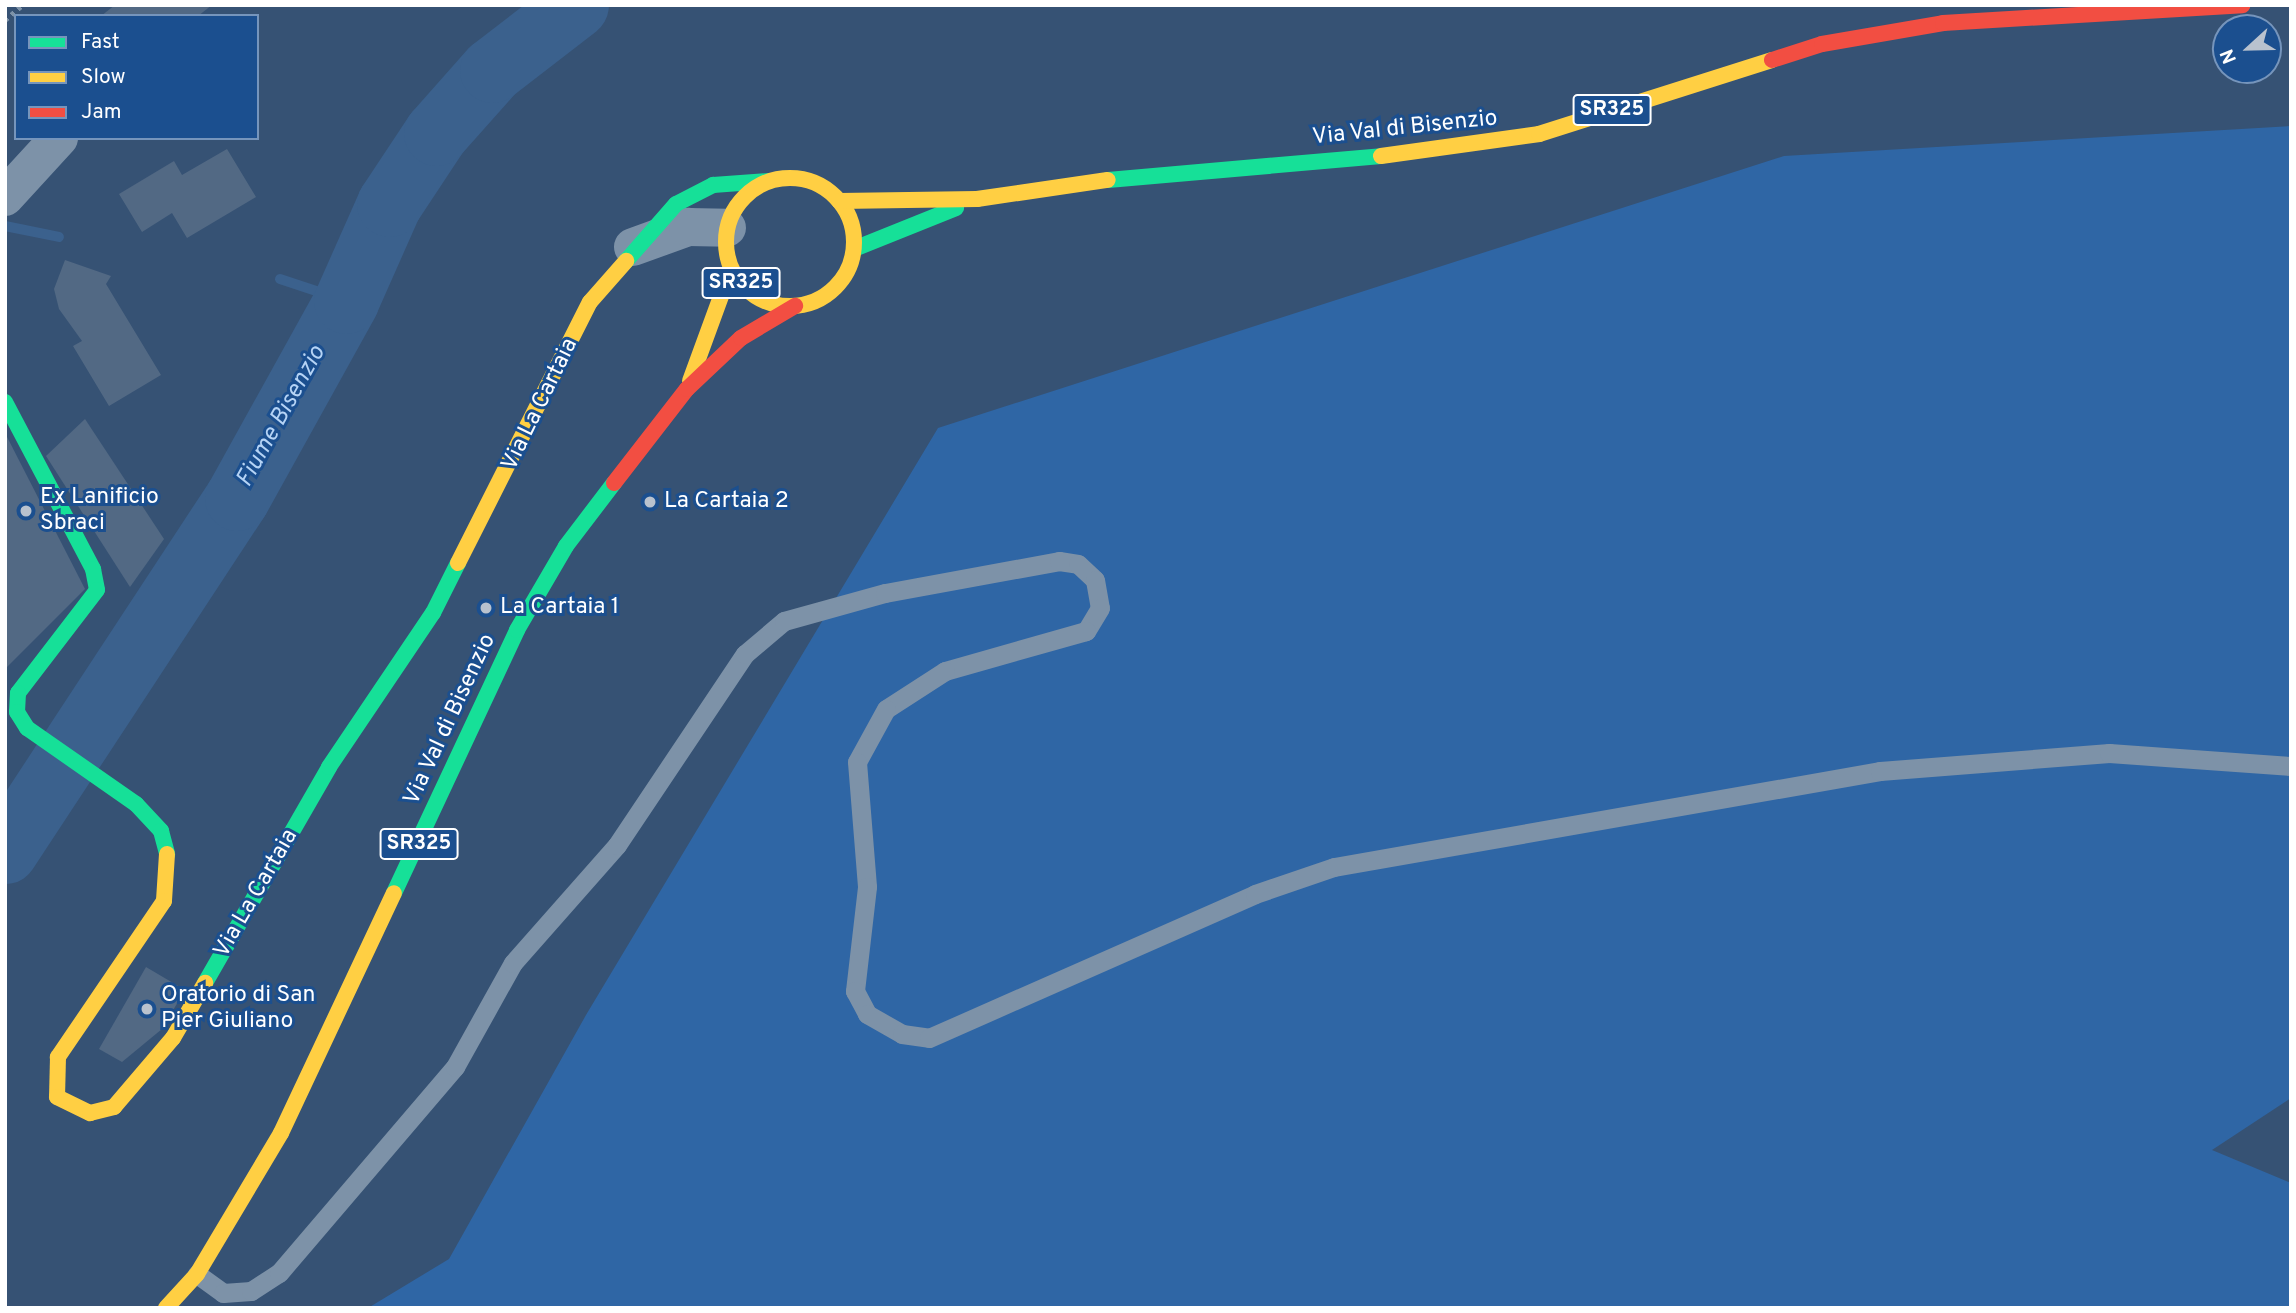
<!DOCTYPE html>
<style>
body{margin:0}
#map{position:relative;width:2296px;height:1313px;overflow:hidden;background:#365274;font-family:Overpass,sans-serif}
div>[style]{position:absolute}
.green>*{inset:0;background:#2f66a5}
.stream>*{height:10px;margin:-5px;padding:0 5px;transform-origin:5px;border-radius:5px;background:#3b618d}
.river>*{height:65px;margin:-32.5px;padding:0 32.5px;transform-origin:32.5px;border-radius:32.5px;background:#3b618d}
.building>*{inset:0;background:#526984}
.path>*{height:4.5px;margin-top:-2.25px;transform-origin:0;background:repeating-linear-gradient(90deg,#7d92a8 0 3.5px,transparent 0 8.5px)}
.lane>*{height:19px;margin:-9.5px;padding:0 9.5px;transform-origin:9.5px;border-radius:9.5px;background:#7d92a8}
.street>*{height:38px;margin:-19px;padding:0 19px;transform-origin:19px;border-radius:19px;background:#7d92a8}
.fast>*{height:16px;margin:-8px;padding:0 8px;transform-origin:8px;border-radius:8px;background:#16e098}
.slow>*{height:16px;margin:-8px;padding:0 8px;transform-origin:8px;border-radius:8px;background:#ffcf43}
.slow>.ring{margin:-8px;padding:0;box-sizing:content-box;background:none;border:16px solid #ffcf43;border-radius:50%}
.jam>*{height:16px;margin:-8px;padding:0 8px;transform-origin:8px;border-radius:8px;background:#f24e42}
.dots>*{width:19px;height:19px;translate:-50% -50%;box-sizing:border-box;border:4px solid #1b4f8f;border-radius:50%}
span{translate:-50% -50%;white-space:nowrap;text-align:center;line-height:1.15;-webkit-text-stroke:6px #1b4f8f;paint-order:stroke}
.shield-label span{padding:2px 5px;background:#1b4f8f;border:2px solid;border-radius:5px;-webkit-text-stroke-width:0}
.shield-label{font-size:21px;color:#fff;font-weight:700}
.street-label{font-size:23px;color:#fff}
.poi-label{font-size:23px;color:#fff}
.left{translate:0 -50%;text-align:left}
.water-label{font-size:24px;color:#b5d3f5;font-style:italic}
.frame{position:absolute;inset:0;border:7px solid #fff;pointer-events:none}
.legend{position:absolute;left:14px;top:14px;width:245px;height:126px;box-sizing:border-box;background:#1b4f8f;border:2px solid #7695bc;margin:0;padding:9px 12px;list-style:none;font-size:21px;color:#fff}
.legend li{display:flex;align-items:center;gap:14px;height:35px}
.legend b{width:35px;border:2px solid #7695bc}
.north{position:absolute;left:2212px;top:14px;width:70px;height:70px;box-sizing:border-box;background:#1b4f8f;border:2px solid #7695bc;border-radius:50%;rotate:248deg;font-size:19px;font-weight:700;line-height:28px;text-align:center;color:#fff}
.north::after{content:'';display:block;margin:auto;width:24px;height:32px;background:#b9c2ce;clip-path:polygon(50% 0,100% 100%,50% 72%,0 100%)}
</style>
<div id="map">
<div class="green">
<div style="clip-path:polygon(2291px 126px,2291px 1098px,2212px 1150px,2291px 1183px,2291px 1308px,368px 1308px,449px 1259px,586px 1015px,938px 428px,1784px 156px)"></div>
</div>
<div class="stream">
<div style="left:5px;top:226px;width:55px;rotate:11.5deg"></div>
<div style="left:280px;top:279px;width:70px;rotate:18.4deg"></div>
</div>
<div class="river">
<div style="left:5px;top:851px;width:422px;rotate:-56.7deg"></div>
<div style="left:237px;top:498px;width:225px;rotate:-61deg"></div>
<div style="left:346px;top:301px;width:106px;rotate:-66.1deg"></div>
<div style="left:389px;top:204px;width:85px;rotate:-56.5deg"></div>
<div style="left:436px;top:133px;width:84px;rotate:-48.4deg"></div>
<div style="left:492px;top:70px;width:106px;rotate:-37.7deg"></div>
</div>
<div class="building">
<div style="clip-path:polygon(115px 5px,212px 5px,198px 16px,101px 16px)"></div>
<div style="clip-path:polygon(227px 149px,256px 197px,187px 238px,172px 213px,142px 232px,119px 194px,174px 161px,182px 175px)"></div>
<div style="clip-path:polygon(65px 260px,111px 276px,106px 284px,161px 375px,109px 406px,73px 346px,82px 341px,59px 309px,54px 289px)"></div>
<div style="clip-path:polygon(85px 419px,164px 539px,130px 587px,46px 456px)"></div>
<div style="clip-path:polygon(5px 433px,85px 589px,5px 669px)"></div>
<div style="clip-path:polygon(146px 967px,185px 990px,162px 1029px,122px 1062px,99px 1049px)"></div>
</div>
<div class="path">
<div style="left:5px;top:20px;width:23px;rotate:-41deg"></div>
</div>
<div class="lane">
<div style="left:197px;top:1274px;width:32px;rotate:36deg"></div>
<div style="left:223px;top:1293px;width:28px;rotate:-4deg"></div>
<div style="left:251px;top:1291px;width:33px;rotate:-33deg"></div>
<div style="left:279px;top:1273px;width:271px;rotate:-49.5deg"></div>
<div style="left:455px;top:1067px;width:119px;rotate:-60.9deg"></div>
<div style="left:513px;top:963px;width:157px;rotate:-48.6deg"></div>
<div style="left:617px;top:845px;width:230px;rotate:-56.2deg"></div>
<div style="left:745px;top:654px;width:51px;rotate:-40.2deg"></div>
<div style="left:784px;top:621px;width:105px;rotate:-15.5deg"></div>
<div style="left:885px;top:593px;width:177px;rotate:-10.4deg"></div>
<div style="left:1059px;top:561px;width:19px;rotate:9deg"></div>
<div style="left:1078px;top:564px;width:23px;rotate:43deg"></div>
<div style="left:1095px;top:580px;width:28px;rotate:80deg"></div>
<div style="left:1100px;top:608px;width:27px;rotate:121deg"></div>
<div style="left:1086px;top:631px;width:147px;rotate:164.2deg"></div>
<div style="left:945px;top:671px;width:70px;rotate:147.2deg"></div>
<div style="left:886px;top:709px;width:60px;rotate:118.7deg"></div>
<div style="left:857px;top:762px;width:125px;rotate:85.4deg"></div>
<div style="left:867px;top:887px;width:105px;rotate:96.6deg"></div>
<div style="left:855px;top:991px;width:26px;rotate:62deg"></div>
<div style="left:867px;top:1014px;width:40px;rotate:29.7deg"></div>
<div style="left:902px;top:1034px;width:27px;rotate:8deg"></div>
<div style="left:929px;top:1038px;width:356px;rotate:-23.8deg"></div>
<div style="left:1255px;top:894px;width:83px;rotate:-18.9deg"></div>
<div style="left:1334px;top:867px;width:554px;rotate:-9.97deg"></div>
<div style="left:1880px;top:771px;width:230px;rotate:-4.5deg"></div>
<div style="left:2109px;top:753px;width:182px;rotate:4.1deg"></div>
</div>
<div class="street">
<div style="left:5px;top:197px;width:80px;rotate:-47.5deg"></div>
<div style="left:633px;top:247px;width:59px;rotate:-20deg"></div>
<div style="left:688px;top:227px;width:39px;rotate:1deg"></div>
</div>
<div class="fast">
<div style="left:1108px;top:180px;width:274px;rotate:-5deg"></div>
<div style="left:854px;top:249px;width:110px;rotate:-21.9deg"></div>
<div style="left:626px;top:261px;width:76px;rotate:-48.7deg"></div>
<div style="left:676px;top:204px;width:42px;rotate:-27.2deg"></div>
<div style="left:713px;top:185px;width:56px;rotate:-4.1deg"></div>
<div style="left:5px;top:402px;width:189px;rotate:62.2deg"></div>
<div style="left:93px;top:569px;width:21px;rotate:79deg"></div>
<div style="left:97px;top:590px;width:130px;rotate:127.5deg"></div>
<div style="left:18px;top:693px;width:19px;rotate:93deg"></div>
<div style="left:17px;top:712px;width:19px;rotate:58deg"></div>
<div style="left:27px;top:728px;width:133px;rotate:34.9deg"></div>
<div style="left:136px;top:804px;width:37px;rotate:47deg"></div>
<div style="left:161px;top:831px;width:24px;rotate:75deg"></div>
<div style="left:394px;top:893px;width:290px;rotate:-64.9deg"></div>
<div style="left:517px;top:630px;width:97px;rotate:-59.7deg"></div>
<div style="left:566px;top:546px;width:79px;rotate:-52.7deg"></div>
<div style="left:205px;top:983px;width:249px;rotate:-60.1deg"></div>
<div style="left:329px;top:767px;width:186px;rotate:-56deg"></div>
<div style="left:433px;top:613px;width:56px;rotate:-63.4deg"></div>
</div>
<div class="slow">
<div style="left:1381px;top:156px;width:160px;rotate:-7.9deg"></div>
<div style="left:1539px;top:134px;width:244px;rotate:-17.6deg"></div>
<div class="ring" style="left:726px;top:178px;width:112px;height:112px"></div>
<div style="left:839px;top:201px;width:138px;rotate:-0.8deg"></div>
<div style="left:977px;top:199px;width:132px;rotate:-8.3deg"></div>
<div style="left:690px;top:381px;width:119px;rotate:-69.9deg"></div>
<div style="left:458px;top:563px;width:292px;rotate:-63.2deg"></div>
<div style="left:590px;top:302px;width:55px;rotate:-48.7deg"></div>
<div style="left:167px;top:854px;width:47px;rotate:93.7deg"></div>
<div style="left:164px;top:901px;width:189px;rotate:124.2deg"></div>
<div style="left:58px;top:1057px;width:40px;rotate:91.4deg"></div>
<div style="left:57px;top:1097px;width:37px;rotate:26deg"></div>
<div style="left:90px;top:1113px;width:25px;rotate:-14deg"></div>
<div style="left:114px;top:1107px;width:91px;rotate:-49.5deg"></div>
<div style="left:173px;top:1038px;width:64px;rotate:-59.8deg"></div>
<div style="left:166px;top:1308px;width:46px;rotate:-47.6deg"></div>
<div style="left:197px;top:1274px;width:164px;rotate:-59.2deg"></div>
<div style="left:281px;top:1133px;width:265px;rotate:-64.8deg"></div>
</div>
<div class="jam">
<div style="left:1772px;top:60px;width:52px;rotate:-17.7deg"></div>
<div style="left:1822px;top:44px;width:123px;rotate:-9.8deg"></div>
<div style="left:1943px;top:23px;width:300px;rotate:-3.4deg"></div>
<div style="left:614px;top:483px;width:119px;rotate:-52.2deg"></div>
<div style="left:687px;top:389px;width:74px;rotate:-43.4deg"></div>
<div style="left:741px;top:338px;width:63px;rotate:-30.7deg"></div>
</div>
<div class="dots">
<div style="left:650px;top:502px;background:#b9c2ce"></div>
<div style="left:26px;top:511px;background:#b9c2ce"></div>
<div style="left:486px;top:608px;background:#b9c2ce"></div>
<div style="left:147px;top:1009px;background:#b9c2ce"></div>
</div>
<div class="shield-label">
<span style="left:1612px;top:110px">SR325</span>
<span style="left:741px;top:283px">SR325</span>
<span style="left:419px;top:844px">SR325</span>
</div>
<div class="street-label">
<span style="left:1405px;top:129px;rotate:-6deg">Via Val di Bisenzio</span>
<span style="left:541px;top:405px;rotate:-64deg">Via La Cartaia</span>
<span style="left:451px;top:720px;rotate:-65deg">Via Val di Bisenzio</span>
<span style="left:257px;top:894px;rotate:-60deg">Via La Cartaia</span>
</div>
<div class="poi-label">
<span class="left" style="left:40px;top:511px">Ex Lanificio<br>Sbraci</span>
<span class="left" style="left:664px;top:502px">La Cartaia 2</span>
<span class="left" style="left:500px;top:608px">La Cartaia 1</span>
<span class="left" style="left:161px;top:1009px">Oratorio di San<br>Pier Giuliano</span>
</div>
<div class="water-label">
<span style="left:282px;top:417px;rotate:-61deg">Fiume Bisenzio</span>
</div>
<div class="frame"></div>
<ul class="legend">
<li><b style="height:9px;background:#16e098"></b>Fast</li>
<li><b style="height:9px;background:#ffcf43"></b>Slow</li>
<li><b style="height:9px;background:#f24e42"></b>Jam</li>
</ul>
<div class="north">N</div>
</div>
